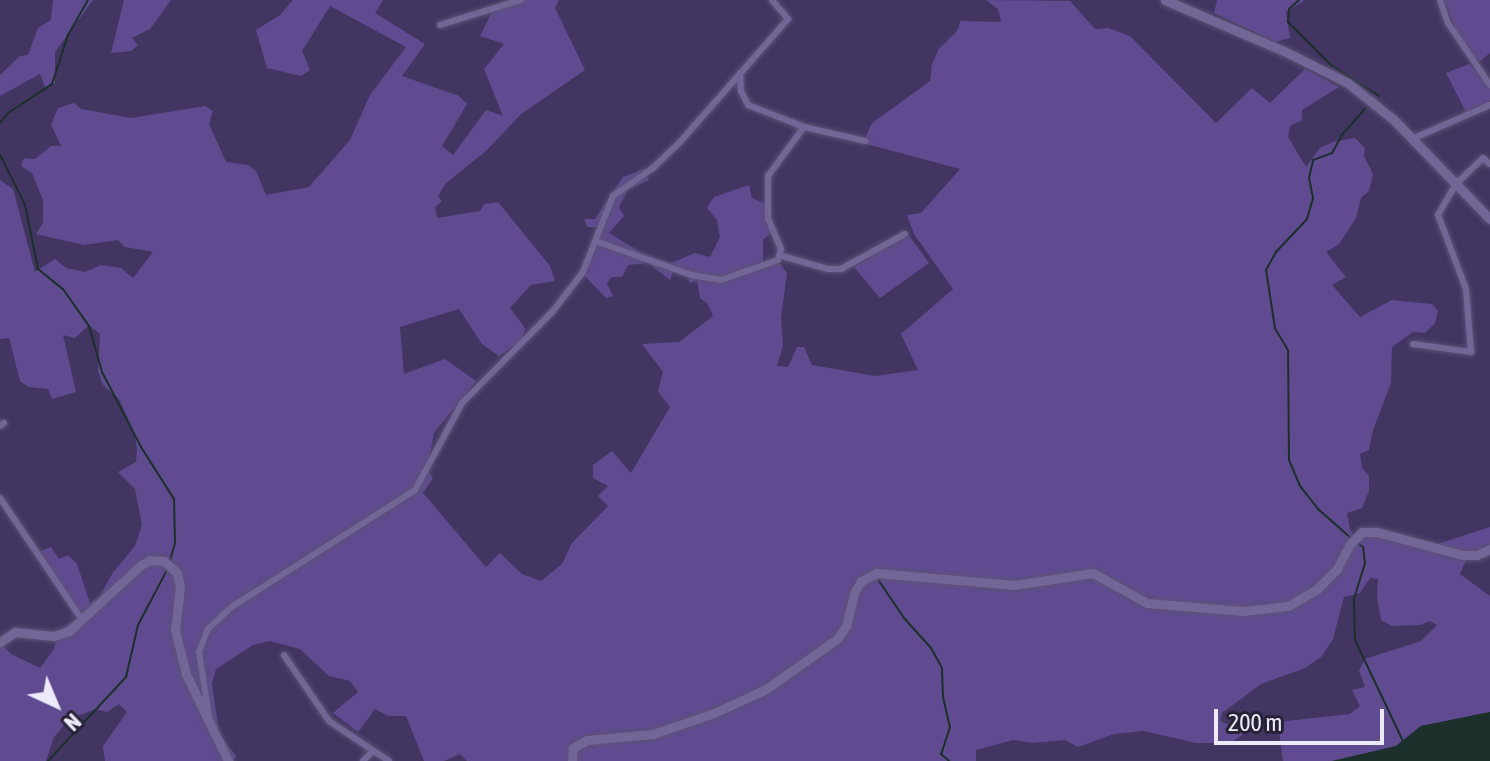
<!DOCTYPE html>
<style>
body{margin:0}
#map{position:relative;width:1490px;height:761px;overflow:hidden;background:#423562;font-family:"Asap Condensed",sans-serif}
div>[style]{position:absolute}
.green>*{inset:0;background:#604b91}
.water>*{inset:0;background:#1b302a}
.stream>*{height:2px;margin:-1px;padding:0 1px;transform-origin:1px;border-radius:1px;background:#1b302a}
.roads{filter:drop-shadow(0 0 2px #5c5275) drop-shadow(0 0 2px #5c5275)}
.street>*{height:6px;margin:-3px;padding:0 3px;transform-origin:3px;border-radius:3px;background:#726697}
.secondary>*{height:9px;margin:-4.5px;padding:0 4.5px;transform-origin:4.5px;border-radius:4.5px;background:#726697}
span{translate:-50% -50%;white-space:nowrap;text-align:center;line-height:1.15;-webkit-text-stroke:8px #272236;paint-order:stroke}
.north{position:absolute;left:16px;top:665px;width:80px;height:80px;-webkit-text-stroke:6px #272236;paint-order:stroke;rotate:136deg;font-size:22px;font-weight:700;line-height:32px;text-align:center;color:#edeafb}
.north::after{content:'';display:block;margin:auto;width:28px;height:36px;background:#edeafb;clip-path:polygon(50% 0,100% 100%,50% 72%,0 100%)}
.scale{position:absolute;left:1214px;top:709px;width:170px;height:36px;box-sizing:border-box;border:4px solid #edeafb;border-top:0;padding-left:10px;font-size:24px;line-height:28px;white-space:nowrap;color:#edeafb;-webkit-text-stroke:6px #272236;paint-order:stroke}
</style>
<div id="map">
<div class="green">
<div style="clip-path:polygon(53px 0,93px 0,55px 52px,55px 84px,45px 87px,40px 74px,0 96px,0 75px,20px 56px,28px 55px,38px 28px,51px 20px)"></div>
<div style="clip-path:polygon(124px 0,171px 0,150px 29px,132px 38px,138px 45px,131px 51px,111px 53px)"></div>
<div style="clip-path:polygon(293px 0,383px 0,375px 13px,425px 44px,402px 76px,459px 96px,467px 104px,442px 146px,453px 155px,486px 110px,503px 116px,484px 69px,504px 44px,480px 36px,493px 10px,519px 0,559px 0,555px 8px,585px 70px,521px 114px,486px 151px,446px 183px,438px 196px,442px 201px,435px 207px,437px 218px,480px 211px,484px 204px,498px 202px,550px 266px,555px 281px,531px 285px,510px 308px,525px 328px,523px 339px,499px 356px,482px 344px,459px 309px,400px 327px,404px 374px,445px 359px,476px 381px,434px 433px,427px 470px,433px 478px,423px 493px,486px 567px,500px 553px,522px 574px,541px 581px,562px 564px,572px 543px,608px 506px,598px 496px,608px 486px,593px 478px,593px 465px,612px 451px,631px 473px,670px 407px,658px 391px,663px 372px,642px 344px,679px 342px,713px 316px,707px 303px,700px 298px,697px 280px,690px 283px,686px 275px,673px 272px,670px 280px,648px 263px,628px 265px,622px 277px,611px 277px,607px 284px,613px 296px,606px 298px,582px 273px,599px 236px,598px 227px,587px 227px,584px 219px,595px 219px,623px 177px,644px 169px,649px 180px,628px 190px,619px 207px,624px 216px,609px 233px,642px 253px,671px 263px,695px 253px,710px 257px,720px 237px,717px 220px,707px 208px,714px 197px,749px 185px,752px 198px,766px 204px,771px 233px,763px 240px,763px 262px,780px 264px,787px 273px,781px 318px,783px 346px,777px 366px,788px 367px,797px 347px,804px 347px,812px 365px,875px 376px,918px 370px,901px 334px,953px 289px,914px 234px,907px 215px,921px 213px,960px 169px,863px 143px,872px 123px,930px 81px,932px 64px,939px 49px,958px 30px,960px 21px,1001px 22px,998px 9px,986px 0,1070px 1px,1095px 29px,1108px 28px,1130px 36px,1216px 123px,1252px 88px,1270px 103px,1305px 69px,1339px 87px,1302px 110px,1302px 120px,1290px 126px,1288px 137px,1306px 167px,1320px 148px,1333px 142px,1355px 138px,1365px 148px,1364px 156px,1373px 174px,1369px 191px,1361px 198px,1356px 218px,1339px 244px,1326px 252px,1346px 277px,1332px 285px,1360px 317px,1392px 300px,1432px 304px,1438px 311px,1435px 323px,1425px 333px,1413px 332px,1392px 347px,1391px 383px,1373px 430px,1369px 450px,1360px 454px,1362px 468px,1369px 476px,1369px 491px,1362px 508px,1347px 513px,1350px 529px,1356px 539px,1382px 535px,1422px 549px,1490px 527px,1490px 546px,1468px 556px,1460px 574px,1490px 596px,1490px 712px,1421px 726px,1396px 746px,1332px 761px,1283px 761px,1278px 722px,1350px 714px,1360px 706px,1352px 690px,1365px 687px,1359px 671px,1365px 659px,1421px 641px,1437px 625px,1430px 621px,1420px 625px,1392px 626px,1381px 620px,1377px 596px,1378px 579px,1370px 578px,1360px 593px,1344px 597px,1333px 639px,1321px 657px,1305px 668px,1261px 684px,1222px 713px,1220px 721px,1229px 725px,1242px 720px,1246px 732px,1231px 743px,1196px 743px,1144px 731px,1114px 734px,1078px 747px,1065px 740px,1033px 743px,1013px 740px,976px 750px,976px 761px,467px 761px,460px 754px,444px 761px,424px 761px,406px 716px,388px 716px,375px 709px,358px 732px,333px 713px,358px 692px,350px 681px,329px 676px,300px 649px,270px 641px,253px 645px,216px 669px,212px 683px,219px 734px,236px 756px,234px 761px,105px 761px,103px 746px,127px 712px,119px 704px,107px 712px,96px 709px,69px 719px,54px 737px,46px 761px,0 761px,0 642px,11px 654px,40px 668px,54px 649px,58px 631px,80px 616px,38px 552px,51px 547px,59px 559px,68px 555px,77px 564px,90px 603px,100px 596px,112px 574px,135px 546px,142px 525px,135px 489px,118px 472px,136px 462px,137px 450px,135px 434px,119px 399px,103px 385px,98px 371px,100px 334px,89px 325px,75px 338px,63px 335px,76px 392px,52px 399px,48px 389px,29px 387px,20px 381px,9px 338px,0 339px,0 180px,13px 189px,35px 272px,55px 259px,66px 268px,85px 272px,101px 265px,121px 268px,133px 278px,153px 252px,125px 247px,118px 240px,84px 245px,36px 234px,43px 223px,43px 200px,32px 173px,21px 166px,24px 158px,35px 159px,51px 146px,61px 146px,51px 125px,58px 108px,74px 103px,81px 109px,131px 118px,205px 106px,213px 111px,209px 124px,226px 162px,248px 165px,256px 171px,266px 195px,309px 187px,350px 140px,370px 95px,406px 47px,330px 6px,302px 51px,310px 70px,301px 76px,267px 68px,256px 30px,280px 15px)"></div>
<div style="clip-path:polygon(1217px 0,1305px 0,1286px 12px,1290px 38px,1276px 42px,1214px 13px)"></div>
<div style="clip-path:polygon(1444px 0,1490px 0,1490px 53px,1479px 62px,1463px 46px)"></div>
<div style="clip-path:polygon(1469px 64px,1490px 84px,1490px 101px,1467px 114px,1446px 73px)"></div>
<div style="clip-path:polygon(908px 234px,929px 263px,880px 298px,854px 267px)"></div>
</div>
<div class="water">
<div style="clip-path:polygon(1490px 712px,1490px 761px,1332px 761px,1396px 746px,1421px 726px)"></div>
</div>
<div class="stream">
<div style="left:1299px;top:0;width:13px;rotate:138deg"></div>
<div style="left:1289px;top:9px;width:13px;rotate:94deg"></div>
<div style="left:1288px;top:22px;width:61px;rotate:45deg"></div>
<div style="left:1331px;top:65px;width:57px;rotate:32.9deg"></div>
<div style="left:0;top:123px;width:13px;rotate:-51deg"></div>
<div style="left:8px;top:113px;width:53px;rotate:-33.4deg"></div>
<div style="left:52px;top:84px;width:52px;rotate:-71.9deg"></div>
<div style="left:68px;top:35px;width:40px;rotate:-60.3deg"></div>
<div style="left:0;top:155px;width:56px;rotate:63.4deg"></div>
<div style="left:25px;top:205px;width:65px;rotate:78.5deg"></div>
<div style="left:38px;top:269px;width:32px;rotate:39deg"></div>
<div style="left:63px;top:289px;width:45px;rotate:54.9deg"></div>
<div style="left:89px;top:326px;width:48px;rotate:74.2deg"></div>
<div style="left:102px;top:372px;width:85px;rotate:62.5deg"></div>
<div style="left:141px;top:447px;width:62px;rotate:57.6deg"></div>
<div style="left:174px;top:499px;width:44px;rotate:88.7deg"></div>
<div style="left:175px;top:543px;width:18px;rotate:106deg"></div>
<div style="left:1351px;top:538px;width:44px;rotate:-138.7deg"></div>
<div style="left:1318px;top:509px;width:29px;rotate:-128deg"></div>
<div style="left:1300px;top:486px;width:28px;rotate:-113deg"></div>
<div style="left:1289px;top:460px;width:110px;rotate:-90.5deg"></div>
<div style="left:1288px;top:350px;width:26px;rotate:-121deg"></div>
<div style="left:1275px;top:328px;width:59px;rotate:-98.8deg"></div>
<div style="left:1266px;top:270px;width:21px;rotate:-61deg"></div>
<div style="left:1276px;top:252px;width:45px;rotate:-46.8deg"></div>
<div style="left:1307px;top:219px;width:22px;rotate:-74deg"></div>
<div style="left:1313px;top:198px;width:20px;rotate:-101deg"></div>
<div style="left:1309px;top:178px;width:18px;rotate:-77deg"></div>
<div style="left:1313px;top:160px;width:20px;rotate:-20deg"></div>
<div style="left:1332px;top:153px;width:21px;rotate:-61deg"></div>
<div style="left:1342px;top:135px;width:35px;rotate:-49deg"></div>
<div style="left:1356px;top:542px;width:9px;rotate:36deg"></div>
<div style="left:1363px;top:547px;width:16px;rotate:83deg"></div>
<div style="left:1365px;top:563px;width:39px;rotate:107deg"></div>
<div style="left:1354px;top:600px;width:40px;rotate:88.6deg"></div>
<div style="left:1355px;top:640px;width:114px;rotate:64.6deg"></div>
<div style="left:879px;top:581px;width:45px;rotate:56deg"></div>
<div style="left:904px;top:618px;width:40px;rotate:48deg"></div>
<div style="left:931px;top:648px;width:23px;rotate:61deg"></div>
<div style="left:942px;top:668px;width:29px;rotate:88deg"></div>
<div style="left:943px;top:697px;width:31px;rotate:77deg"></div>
<div style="left:950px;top:727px;width:28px;rotate:108deg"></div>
<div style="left:941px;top:754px;width:11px;rotate:41deg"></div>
<div style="left:48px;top:761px;width:115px;rotate:-47.1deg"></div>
<div style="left:126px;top:677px;width:53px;rotate:-77deg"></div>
<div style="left:138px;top:625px;width:62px;rotate:-62.2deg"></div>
</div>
<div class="roads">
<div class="street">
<div style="left:1440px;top:0;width:24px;rotate:71deg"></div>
<div style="left:1448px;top:23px;width:75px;rotate:55.9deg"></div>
<div style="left:440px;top:25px;width:85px;rotate:-17.2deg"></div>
<div style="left:740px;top:73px;width:18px;rotate:87deg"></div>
<div style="left:741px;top:91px;width:16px;rotate:63deg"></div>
<div style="left:748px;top:105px;width:60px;rotate:21.4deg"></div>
<div style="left:804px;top:127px;width:63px;rotate:12.9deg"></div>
<div style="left:1412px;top:139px;width:85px;rotate:-23.6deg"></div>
<div style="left:598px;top:242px;width:99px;rotate:19.5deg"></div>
<div style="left:691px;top:275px;width:30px;rotate:9deg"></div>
<div style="left:721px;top:280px;width:60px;rotate:-19.3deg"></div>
<div style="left:778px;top:260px;width:11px;rotate:-75deg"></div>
<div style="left:781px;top:249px;width:33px;rotate:-113deg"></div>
<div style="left:768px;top:219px;width:43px;rotate:-90deg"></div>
<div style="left:768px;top:176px;width:61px;rotate:-53.7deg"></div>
<div style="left:782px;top:256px;width:48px;rotate:15.8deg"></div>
<div style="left:828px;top:269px;width:13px"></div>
<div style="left:841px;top:269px;width:73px;rotate:-28.7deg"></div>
<div style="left:1413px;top:344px;width:59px;rotate:7.9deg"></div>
<div style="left:1471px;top:352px;width:63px;rotate:-94.5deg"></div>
<div style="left:1466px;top:289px;width:79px;rotate:-110.7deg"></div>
<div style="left:1438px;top:215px;width:36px;rotate:-60deg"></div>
<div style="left:1456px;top:184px;width:37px;rotate:-44deg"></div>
<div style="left:1483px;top:158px;width:9px;rotate:41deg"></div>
<div style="left:0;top:426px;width:5px;rotate:-37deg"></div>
<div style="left:0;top:498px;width:148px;rotate:56deg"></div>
<div style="left:284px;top:655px;width:80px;rotate:55.7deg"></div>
<div style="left:329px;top:721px;width:72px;rotate:33.7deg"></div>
<div style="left:209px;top:716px;width:65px;rotate:-98.9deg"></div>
<div style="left:199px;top:652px;width:25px;rotate:-69deg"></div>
<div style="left:208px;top:629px;width:34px;rotate:-43deg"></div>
<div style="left:233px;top:606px;width:216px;rotate:-32.5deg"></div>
<div style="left:415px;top:490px;width:99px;rotate:-61.6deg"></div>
<div style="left:462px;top:403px;width:129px;rotate:-45.3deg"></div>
<div style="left:553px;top:311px;width:49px;rotate:-52.4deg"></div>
<div style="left:583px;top:272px;width:82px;rotate:-68.5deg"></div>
<div style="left:613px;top:196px;width:49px;rotate:-35deg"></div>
<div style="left:653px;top:168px;width:37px;rotate:-44deg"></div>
<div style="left:680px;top:142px;width:164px;rotate:-48.7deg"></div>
<div style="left:788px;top:19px;width:25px;rotate:-130deg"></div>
<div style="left:363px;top:761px;width:14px;rotate:-45deg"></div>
</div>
<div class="secondary">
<div style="left:1165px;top:0;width:129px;rotate:23.2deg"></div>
<div style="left:1284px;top:51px;width:72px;rotate:26.6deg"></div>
<div style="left:1348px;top:83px;width:59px;rotate:38.8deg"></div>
<div style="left:1394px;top:120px;width:138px;rotate:45.9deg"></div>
<div style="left:0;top:642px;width:18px;rotate:-34deg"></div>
<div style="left:15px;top:632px;width:39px;rotate:6deg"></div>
<div style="left:54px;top:636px;width:16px;rotate:-18deg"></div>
<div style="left:69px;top:631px;width:98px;rotate:-42.5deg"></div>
<div style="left:141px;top:565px;width:10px;rotate:-29deg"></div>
<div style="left:150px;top:560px;width:14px;rotate:4deg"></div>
<div style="left:164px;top:561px;width:18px;rotate:43deg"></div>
<div style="left:177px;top:573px;width:14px;rotate:78deg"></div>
<div style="left:180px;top:587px;width:43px;rotate:96.6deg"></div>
<div style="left:175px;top:630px;width:45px;rotate:76deg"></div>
<div style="left:186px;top:674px;width:97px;rotate:64.2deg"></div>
<div style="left:572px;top:761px;width:13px;rotate:-86deg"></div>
<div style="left:573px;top:748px;width:16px;rotate:-30deg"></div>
<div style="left:587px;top:740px;width:66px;rotate:-5.2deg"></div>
<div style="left:653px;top:734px;width:65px;rotate:-19deg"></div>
<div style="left:714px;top:713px;width:57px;rotate:-24.8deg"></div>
<div style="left:766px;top:689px;width:87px;rotate:-35.2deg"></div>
<div style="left:837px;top:639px;width:16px;rotate:-55deg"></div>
<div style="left:846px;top:626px;width:36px;rotate:-76deg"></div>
<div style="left:855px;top:591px;width:12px;rotate:-59deg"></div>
<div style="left:861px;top:581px;width:18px;rotate:-27deg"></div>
<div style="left:877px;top:573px;width:138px;rotate:5deg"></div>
<div style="left:1014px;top:585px;width:80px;rotate:-8.6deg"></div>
<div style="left:1093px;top:573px;width:62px;rotate:29.1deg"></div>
<div style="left:1147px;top:603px;width:96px;rotate:4.8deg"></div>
<div style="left:1243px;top:611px;width:45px;rotate:-6.3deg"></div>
<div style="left:1288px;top:606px;width:34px;rotate:-30deg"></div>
<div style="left:1317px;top:589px;width:28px;rotate:-45deg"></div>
<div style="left:1337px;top:569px;width:27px;rotate:-63deg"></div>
<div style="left:1349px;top:545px;width:18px;rotate:-45deg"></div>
<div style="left:1362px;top:532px;width:15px"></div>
<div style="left:1377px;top:532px;width:89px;rotate:15deg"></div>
<div style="left:1463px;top:555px;width:14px"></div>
<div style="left:1477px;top:555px;width:14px;rotate:-25deg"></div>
</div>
</div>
<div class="north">N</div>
<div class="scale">200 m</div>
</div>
